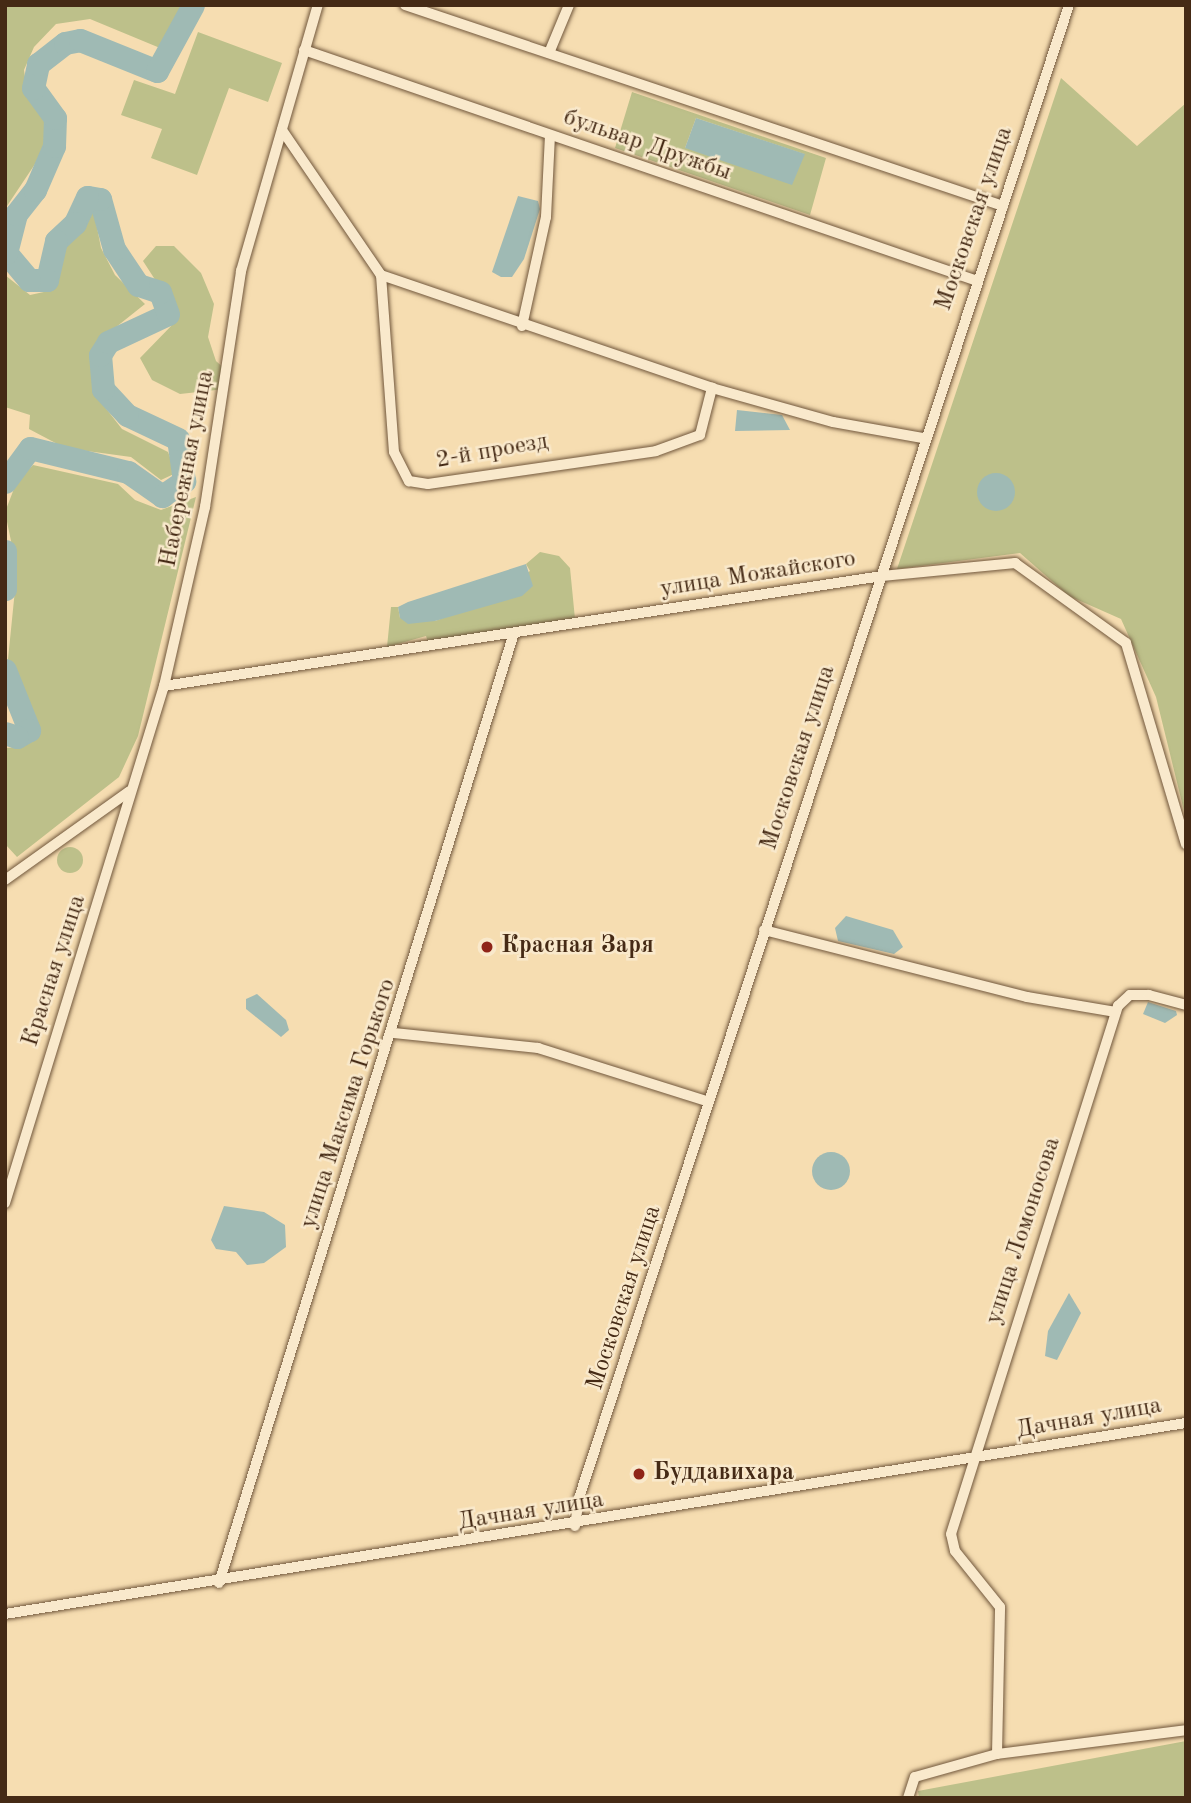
<!DOCTYPE html>
<meta charset="utf-8">
<style>
body{margin:0}
#map{position:relative;width:1191px;height:1803px;overflow:hidden;background:#f6ddb1;font-family:"Old Standard TT",serif}
div>[style]{position:absolute}
.green>*{inset:0;background:#bdc08a}
.round{border-radius:50%}
.water>*{inset:0;background:#9fbab4}
.river>*{height:23px;margin:-11.5px;padding:0 11.5px;transform-origin:11.5px;border-radius:11.5px;background:#9fbab4}
.roads{filter:drop-shadow(0 0 2px #71573c) drop-shadow(0 0 2px #71573c)}
.street>*{height:10px;margin:-5px;padding:0 5px;transform-origin:5px;border-radius:5px;background:#f9e9cc}
.dots>*{width:19px;height:19px;translate:-50% -50%;box-sizing:border-box;border:4px solid #f9e9cc;border-radius:50%}
span{translate:-50% -50%;white-space:nowrap;text-align:center;line-height:1.15;-webkit-text-stroke:5px #f9e9cc;paint-order:stroke}
.street-label{font-size:24px;color:#452a15}
.poi-label{font-size:24px;color:#452a15;font-weight:700}
.left{translate:0 -50%;text-align:left}
.frame{position:absolute;inset:0;border:7px solid #452a15;pointer-events:none}
</style>
<div id="map">
<div class="green">
<div style="clip-path:polygon(5px 5px,184px 5px,160px 48px,90px 19px,56px 24px,34px 47px,24px 70px,28px 99px,48px 126px,47px 146px,5px 209px)"></div>
<div style="clip-path:polygon(198px 32px,282px 63px,268px 102px,229px 88px,197px 175px,151px 158px,162px 129px,121px 115px,134px 80px,175px 94px)"></div>
<div style="clip-path:polygon(1061px 78px,1137px 146px,1186px 103px,1186px 819px,1156px 697px,1121px 619px,1069px 596px,1020px 553px,897px 569px)"></div>
<div style="clip-path:polygon(evenodd,632px 92px,826px 158px,810px 215px,615px 148px,632px 92px,696px 118px,804px 154px,685px 148px,696px 118px)"></div>
<div style="clip-path:polygon(94px 212px,101px 248px,115px 275px,145px 304px,96px 343px,93px 392px,122px 429px,168px 452px,176px 473px,161px 480px,131px 457px,65px 448px,29px 429px,30px 415px,5px 407px,5px 275px,30px 295px,53px 290px,67px 240px,82px 215px)"></div>
<div style="clip-path:polygon(156px 246px,174px 246px,201px 273px,214px 304px,208px 337px,216px 361px,228px 372px,225px 389px,180px 394px,152px 380px,140px 358px,174px 323px,174px 309px,143px 261px)"></div>
<div style="clip-path:polygon(33px 465px,118px 484px,135px 500px,161px 510px,196px 497px,138px 736px,119px 777px,17px 857px,6px 845px,5px 748px,22px 747px,34px 727px,8px 659px,17px 570px,5px 512px,17px 481px)"></div>
<div style="clip-path:polygon(540px 552px,559px 556px,570px 568px,575px 619px,428px 642px,426px 636px,387px 647px,391px 607px,398px 607px,400px 618px,435px 621px,468px 609px,530px 571px,526px 564px)"></div>
<div class="round" style="left:57px;top:847px;width:26px;height:26px"></div>
<div style="clip-path:polygon(1186px 1741px,1186px 1798px,919px 1798px,918px 1791px)"></div>
</div>
<div class="water">
<div style="clip-path:polygon(696px 118px,805px 154px,792px 185px,685px 148px)"></div>
<div style="clip-path:polygon(518px 196px,538px 201px,540px 209px,524px 259px,512px 277px,501px 277px,492px 272px)"></div>
<div style="clip-path:polygon(737px 410px,782px 415px,790px 430px,735px 431px)"></div>
<div class="round" style="left:977px;top:473px;width:38px;height:38px"></div>
<div style="clip-path:polygon(526px 564px,533px 586px,522px 596px,435px 621px,408px 624px,400px 618px,398px 607px,408px 602px)"></div>
<div style="clip-path:polygon(846px 916px,893px 930px,903px 947px,894px 954px,838px 941px,835px 928px)"></div>
<div style="clip-path:polygon(257px 994px,286px 1020px,289px 1030px,281px 1037px,246px 1009px,246px 999px)"></div>
<div style="clip-path:polygon(1148px 1002px,1176px 1011px,1177px 1015px,1165px 1023px,1143px 1014px)"></div>
<div class="round" style="left:812px;top:1152px;width:38px;height:38px"></div>
<div style="clip-path:polygon(224px 1206px,264px 1212px,285px 1225px,286px 1247px,264px 1263px,247px 1265px,236px 1252px,216px 1249px,211px 1240px)"></div>
<div style="clip-path:polygon(1069px 1293px,1081px 1313px,1057px 1360px,1045px 1356px,1048px 1331px)"></div>
</div>
<div class="river">
<div style="left:5px;top:482px;width:42px;rotate:-53.7deg"></div>
<div style="left:30px;top:448px;width:101px;rotate:13.8deg"></div>
<div style="left:128px;top:472px;width:42px;rotate:35.2deg"></div>
<div style="left:162px;top:496px;width:27px;rotate:-34deg"></div>
<div style="left:184px;top:481px;width:42px;rotate:-98.1deg"></div>
<div style="left:178px;top:439px;width:56px;rotate:-154.8deg"></div>
<div style="left:127px;top:415px;width:35px;rotate:-133deg"></div>
<div style="left:103px;top:389px;width:34px;rotate:-95deg"></div>
<div style="left:100px;top:355px;width:15px;rotate:-58deg"></div>
<div style="left:108px;top:342px;width:66px;rotate:-25deg"></div>
<div style="left:168px;top:314px;width:23px;rotate:-110deg"></div>
<div style="left:160px;top:292px;width:23px;rotate:-162deg"></div>
<div style="left:138px;top:285px;width:43px;rotate:-123.7deg"></div>
<div style="left:114px;top:249px;width:52px;rotate:-105.6deg"></div>
<div style="left:100px;top:199px;width:13px;rotate:-171deg"></div>
<div style="left:87px;top:197px;width:29px;rotate:115deg"></div>
<div style="left:75px;top:223px;width:26px;rotate:137deg"></div>
<div style="left:56px;top:241px;width:40px;rotate:103deg"></div>
<div style="left:47px;top:280px;width:18px;rotate:180deg"></div>
<div style="left:29px;top:280px;width:35px;rotate:-130deg"></div>
<div style="left:6px;top:253px;width:40px;rotate:-75.6deg"></div>
<div style="left:16px;top:214px;width:31px;rotate:-52deg"></div>
<div style="left:35px;top:190px;width:48px;rotate:-66.6deg"></div>
<div style="left:54px;top:146px;width:28px;rotate:-88deg"></div>
<div style="left:55px;top:118px;width:37px;rotate:-126deg"></div>
<div style="left:33px;top:88px;width:25px;rotate:-78deg"></div>
<div style="left:38px;top:64px;width:34px;rotate:-38deg"></div>
<div style="left:65px;top:43px;width:15px;rotate:-11deg"></div>
<div style="left:80px;top:40px;width:83px;rotate:21.9deg"></div>
<div style="left:157px;top:71px;width:75px;rotate:-61.4deg"></div>
<div style="left:5px;top:551px;width:38px;rotate:90deg"></div>
<div style="left:5px;top:670px;width:65px;rotate:68.2deg"></div>
<div style="left:29px;top:730px;width:14px;rotate:150deg"></div>
<div style="left:17px;top:737px;width:13px;rotate:-162deg"></div>
</div>
<div class="roads">
<div class="street">
<div style="left:405px;top:5px;width:631px;rotate:18.58deg"></div>
<div style="left:304px;top:50px;width:712px;rotate:18.94deg"></div>
<div style="left:549px;top:53px;width:52px;rotate:-67.4deg"></div>
<div style="left:282px;top:130px;width:176px;rotate:55.7deg"></div>
<div style="left:381px;top:275px;width:350px;rotate:18.8deg"></div>
<div style="left:712px;top:388px;width:126px;rotate:15.7deg"></div>
<div style="left:833px;top:422px;width:91px;rotate:10.1deg"></div>
<div style="left:381px;top:275px;width:177px;rotate:85.8deg"></div>
<div style="left:394px;top:452px;width:33px;rotate:63deg"></div>
<div style="left:409px;top:481px;width:19px;rotate:9deg"></div>
<div style="left:428px;top:484px;width:230px;rotate:-8.2deg"></div>
<div style="left:656px;top:451px;width:47px;rotate:-20deg"></div>
<div style="left:700px;top:435px;width:49px;rotate:-75.7deg"></div>
<div style="left:522px;top:326px;width:112px;rotate:-77.6deg"></div>
<div style="left:546px;top:217px;width:81px;rotate:-87.2deg"></div>
<div style="left:164px;top:686px;width:726px;rotate:-8.71deg"></div>
<div style="left:882px;top:576px;width:134px;rotate:-5.6deg"></div>
<div style="left:1015px;top:563px;width:137px;rotate:35.8deg"></div>
<div style="left:1126px;top:643px;width:210px;rotate:73.4deg"></div>
<div style="left:5px;top:880px;width:153px;rotate:-35.5deg"></div>
<div style="left:764px;top:930px;width:271px;rotate:14.3deg"></div>
<div style="left:1027px;top:997px;width:90px;rotate:9.6deg"></div>
<div style="left:394px;top:1033px;width:145px;rotate:5.9deg"></div>
<div style="left:538px;top:1048px;width:179px;rotate:17.5deg"></div>
<div style="left:5px;top:1203px;width:541px;rotate:-72.91deg"></div>
<div style="left:164px;top:686px;width:184px;rotate:-77.1deg"></div>
<div style="left:205px;top:507px;width:239px;rotate:-81.3deg"></div>
<div style="left:241px;top:271px;width:277px;rotate:-73.9deg"></div>
<div style="left:575px;top:1526px;width:28px;rotate:-82deg"></div>
<div style="left:579px;top:1498px;width:1571px;rotate:-71.83deg"></div>
<div style="left:219px;top:1583px;width:992px;rotate:-72.75deg"></div>
<div style="left:5px;top:1614px;width:1196px;rotate:-9.19deg"></div>
<div style="left:997px;top:1754px;width:147px;rotate:-88.8deg"></div>
<div style="left:1000px;top:1607px;width:72px;rotate:-128.8deg"></div>
<div style="left:955px;top:1551px;width:17px;rotate:-103deg"></div>
<div style="left:951px;top:1534px;width:554px;rotate:-72.45deg"></div>
<div style="left:1118px;top:1006px;width:16px;rotate:-43deg"></div>
<div style="left:1130px;top:995px;width:19px"></div>
<div style="left:1149px;top:995px;width:38px;rotate:15deg"></div>
<div style="left:908px;top:1798px;width:22px;rotate:-72deg"></div>
<div style="left:915px;top:1777px;width:85px;rotate:-15.7deg"></div>
<div style="left:997px;top:1754px;width:191px;rotate:-7.2deg"></div>
</div>
</div>
<div class="dots">
<div style="left:487px;top:947px;background:#8f2418"></div>
<div style="left:639px;top:1474px;background:#8f2418"></div>
</div>
<div class="street-label">
<span style="left:647px;top:146px;rotate:19deg">бульвар Дружбы</span>
<span style="left:975px;top:219px;rotate:-71deg">Московская улица</span>
<span style="left:492px;top:452px;rotate:-10deg">2-й проезд</span>
<span style="left:188px;top:469px;rotate:-79deg">Набережная улица</span>
<span style="left:758px;top:575px;rotate:-9deg">улица Можайского</span>
<span style="left:799px;top:758px;rotate:-72deg">Московская улица</span>
<span style="left:55px;top:971px;rotate:-72deg">Красная улица</span>
<span style="left:349px;top:1104px;rotate:-72deg">улица Максима Горького</span>
<span style="left:1024px;top:1231px;rotate:-72deg">улица Ломоносова</span>
<span style="left:625px;top:1298px;rotate:-72deg">Московская улица</span>
<span style="left:1089px;top:1419px;rotate:-10deg">Дачная улица</span>
<span style="left:531px;top:1512px;rotate:-9deg">Дачная улица</span>
</div>
<div class="poi-label">
<span class="left" style="left:501px;top:947px">Красная Заря</span>
<span class="left" style="left:653px;top:1474px">Буддавихара</span>
</div>
<div class="frame"></div>
</div>
